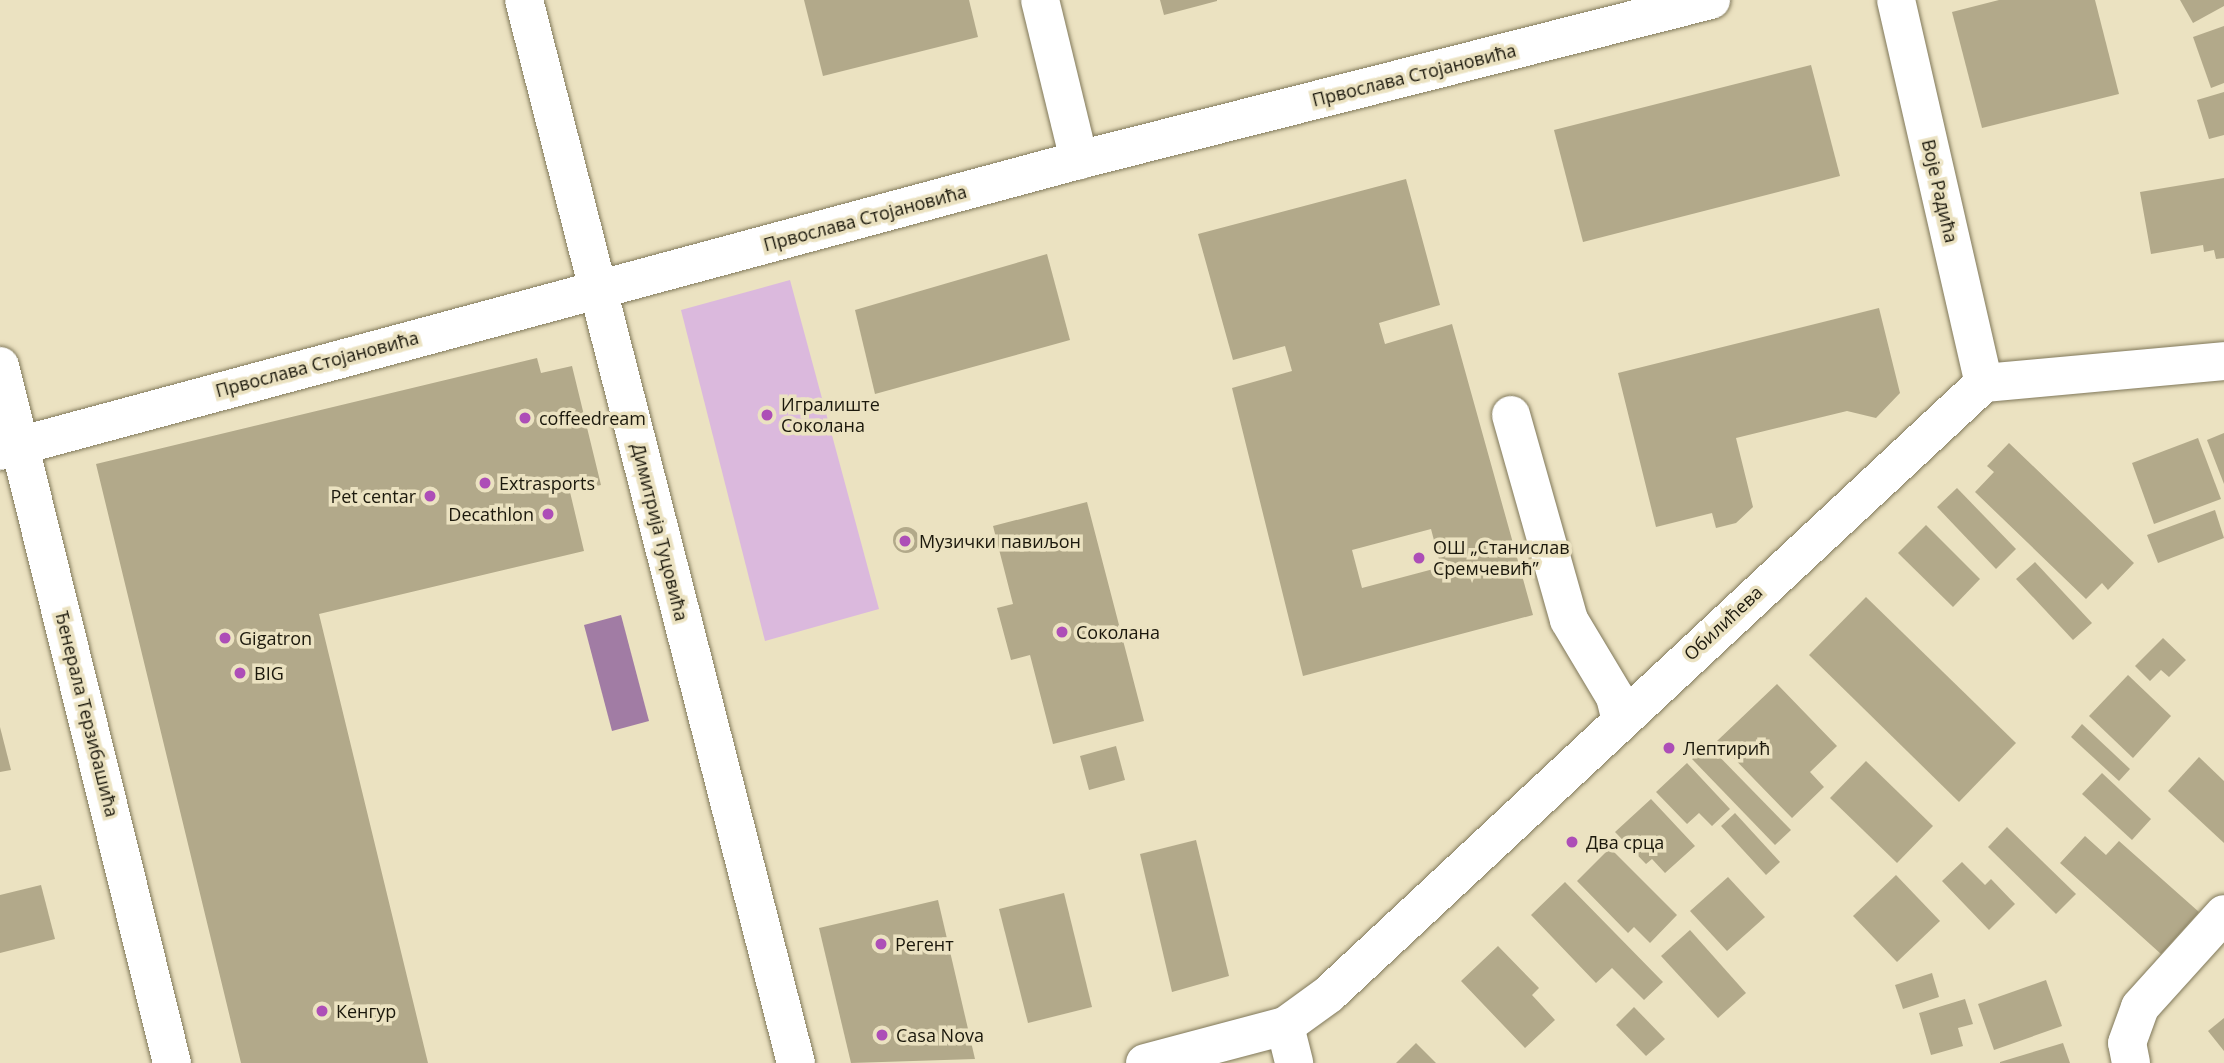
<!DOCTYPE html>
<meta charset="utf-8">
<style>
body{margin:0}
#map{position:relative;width:2224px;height:1063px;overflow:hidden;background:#ebe2c1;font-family:"Open Sans",sans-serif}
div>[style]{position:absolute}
.green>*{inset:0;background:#dbb9dd}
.water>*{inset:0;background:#a17ca4}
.building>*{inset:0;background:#b2a98a}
.round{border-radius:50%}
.roads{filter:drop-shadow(0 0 2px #80785a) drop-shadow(0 0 2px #80785a)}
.minor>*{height:38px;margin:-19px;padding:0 19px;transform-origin:19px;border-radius:19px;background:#fff}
.dots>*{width:19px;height:19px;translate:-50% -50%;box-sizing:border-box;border:4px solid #ebe2c1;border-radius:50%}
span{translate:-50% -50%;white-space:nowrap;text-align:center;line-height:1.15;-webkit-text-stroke:7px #ebe2c1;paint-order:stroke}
.street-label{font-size:18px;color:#1b180c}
.poi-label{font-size:18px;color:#1b180c}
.left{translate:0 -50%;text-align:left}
.right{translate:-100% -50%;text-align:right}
</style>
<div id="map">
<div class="green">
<div style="clip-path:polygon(790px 280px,879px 609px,765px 641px,681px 310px)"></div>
</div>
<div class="water">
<div style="clip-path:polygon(621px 615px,649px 721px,612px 731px,584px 625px)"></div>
</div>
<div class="building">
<div style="clip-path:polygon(804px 0,969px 0,978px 37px,823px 76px)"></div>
<div style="clip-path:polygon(1160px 0,1217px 0,1217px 1px,1164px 15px)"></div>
<div style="clip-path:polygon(1999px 0,2095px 0,2119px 94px,1982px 128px,1952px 12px)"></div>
<div style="clip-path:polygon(2180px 0,2224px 0,2224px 6px,2193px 23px)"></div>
<div style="clip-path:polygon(2224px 26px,2224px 83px,2211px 88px,2193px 37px)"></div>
<div style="clip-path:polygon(1811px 65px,1840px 176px,1583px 242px,1554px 130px)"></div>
<div style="clip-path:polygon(2224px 92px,2224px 135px,2209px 139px,2197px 100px)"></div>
<div style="clip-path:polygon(2224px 178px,2224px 258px,2216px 259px,2214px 250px,2204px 252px,2203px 245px,2151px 254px,2140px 192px)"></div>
<div style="clip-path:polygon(evenodd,1406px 179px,1440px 305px,1379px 323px,1385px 344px,1452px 324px,1533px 615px,1303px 676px,1232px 388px,1292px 371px,1285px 346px,1233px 360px,1198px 234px,1406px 179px,1431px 529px,1441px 567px,1362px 588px,1352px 550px,1431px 529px)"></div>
<div style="clip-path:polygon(1047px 254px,1070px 340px,875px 394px,855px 310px)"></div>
<div style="clip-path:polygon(1879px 308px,1900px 393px,1876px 418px,1847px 411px,1736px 438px,1753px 507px,1736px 523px,1716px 528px,1712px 513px,1656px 527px,1618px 373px)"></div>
<div style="clip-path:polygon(537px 358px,541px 373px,572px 366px,601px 485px,570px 492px,584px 551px,319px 614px,428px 1063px,241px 1063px,96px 464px)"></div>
<div style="clip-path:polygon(2224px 433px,2224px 484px,2207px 440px)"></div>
<div style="clip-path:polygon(2198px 438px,2221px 499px,2154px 524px,2132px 463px)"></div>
<div style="clip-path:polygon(2009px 443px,2134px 563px,2108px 590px,2102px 583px,2086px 599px,1975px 492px,1994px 472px,1987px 466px)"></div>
<div style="clip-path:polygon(1957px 488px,2016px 549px,1996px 569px,1937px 507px)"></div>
<div style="clip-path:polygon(1087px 502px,1144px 721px,1053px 744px,1030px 655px,1011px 660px,997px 608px,1013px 604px,993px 526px)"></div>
<div style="clip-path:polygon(2215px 510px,2224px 538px,2158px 563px,2147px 535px)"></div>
<div style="clip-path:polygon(1926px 525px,1980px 579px,1953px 607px,1898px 553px)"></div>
<div class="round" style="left:893px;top:527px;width:26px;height:26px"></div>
<div style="clip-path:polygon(2035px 562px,2092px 623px,2073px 640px,2016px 579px)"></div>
<div style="clip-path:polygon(1866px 597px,2016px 743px,1959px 802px,1809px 655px)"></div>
<div style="clip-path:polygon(2163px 638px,2186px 660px,2169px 677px,2161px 670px,2150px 681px,2135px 666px)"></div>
<div style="clip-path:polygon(2128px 675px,2171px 716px,2133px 758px,2089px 716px)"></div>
<div style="clip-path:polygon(1777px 684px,1837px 746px,1810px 772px,1824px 787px,1792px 818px,1717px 741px)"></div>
<div style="clip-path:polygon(2082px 724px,2130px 769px,2119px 781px,2071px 737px)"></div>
<div style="clip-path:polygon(0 727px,11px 770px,0 772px)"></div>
<div style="clip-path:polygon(1707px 744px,1791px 830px,1775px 845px,1692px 759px)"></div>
<div style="clip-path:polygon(1116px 746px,1125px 780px,1089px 790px,1080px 756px)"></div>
<div style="clip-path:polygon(2199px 757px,2224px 781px,2224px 843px,2168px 791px)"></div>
<div style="clip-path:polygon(1866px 761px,1933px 826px,1897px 863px,1830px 798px)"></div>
<div style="clip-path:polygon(1687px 763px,1730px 809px,1712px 826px,1699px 813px,1687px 824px,1656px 792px)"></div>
<div style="clip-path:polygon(2102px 773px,2151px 819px,2132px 840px,2082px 794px)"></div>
<div style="clip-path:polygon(1651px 799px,1695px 846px,1665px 873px,1652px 859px,1646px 864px,1615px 832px)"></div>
<div style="clip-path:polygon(1735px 813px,1780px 862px,1766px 875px,1721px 826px)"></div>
<div style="clip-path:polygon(2007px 827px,2076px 894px,2056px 914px,1988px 847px)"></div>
<div style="clip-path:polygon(2085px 836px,2106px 855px,2119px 841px,2199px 912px,2161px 954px,2060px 863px)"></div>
<div style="clip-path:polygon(1196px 840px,1229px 976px,1172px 992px,1140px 854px)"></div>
<div style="clip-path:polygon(1610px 848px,1677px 915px,1650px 943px,1634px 927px,1628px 933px,1577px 881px)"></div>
<div style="clip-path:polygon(1962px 862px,1985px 885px,1991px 879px,2015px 904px,1989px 930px,1942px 881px)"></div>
<div style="clip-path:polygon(1896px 875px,1940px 921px,1897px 962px,1853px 916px)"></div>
<div style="clip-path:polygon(1728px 877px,1765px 917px,1727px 951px,1690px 911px)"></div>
<div style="clip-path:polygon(1565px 882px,1663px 982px,1644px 1000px,1612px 968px,1596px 983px,1531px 915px)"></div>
<div style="clip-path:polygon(41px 885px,55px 939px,0 953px,0 895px)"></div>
<div style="clip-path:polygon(1064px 893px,1092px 1007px,1028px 1023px,999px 909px)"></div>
<div style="clip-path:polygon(938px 900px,975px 1059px,851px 1063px,819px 928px)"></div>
<div style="clip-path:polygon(1690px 930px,1746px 993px,1718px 1018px,1661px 956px)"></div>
<div style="clip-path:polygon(1498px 946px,1539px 988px,1532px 995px,1555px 1020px,1525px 1048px,1461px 981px)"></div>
<div style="clip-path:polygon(1932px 973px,1939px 997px,1903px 1009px,1895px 985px)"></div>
<div style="clip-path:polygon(2046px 980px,2062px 1026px,1994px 1050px,1978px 1004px)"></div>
<div style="clip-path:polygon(1965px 999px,1973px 1024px,1958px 1028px,1963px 1046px,1931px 1055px,1919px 1013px)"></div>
<div style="clip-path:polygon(1634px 1007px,1665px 1039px,1646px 1056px,1616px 1025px)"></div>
<div style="clip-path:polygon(2224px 1018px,2224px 1051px,2208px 1031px)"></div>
<div style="clip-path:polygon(1416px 1043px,1436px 1063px,1396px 1063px)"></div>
<div style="clip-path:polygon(2063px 1043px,2070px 1063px,2000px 1063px,2000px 1062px)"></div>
</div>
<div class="roads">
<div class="minor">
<div style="left:524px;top:0;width:1097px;rotate:75.65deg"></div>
<div style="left:1040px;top:0;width:165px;rotate:76.3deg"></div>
<div style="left:1896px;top:0;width:393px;rotate:77.1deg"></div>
<div style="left:0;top:366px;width:718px;rotate:76.14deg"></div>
<div style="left:1511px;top:415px;width:213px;rotate:74.2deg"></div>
<div style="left:1569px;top:620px;width:90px;rotate:59.1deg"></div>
<div style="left:1615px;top:697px;width:25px;rotate:76deg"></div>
<div style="left:0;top:451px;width:1118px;rotate:-15.09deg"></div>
<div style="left:1079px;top:160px;width:652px;rotate:-14.21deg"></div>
<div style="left:1285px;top:1026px;width:38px;rotate:76deg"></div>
<div style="left:1145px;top:1063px;width:145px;rotate:-14.8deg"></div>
<div style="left:1285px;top:1026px;width:54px;rotate:-36deg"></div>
<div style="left:1329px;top:994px;width:896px;rotate:-43.01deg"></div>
<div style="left:1984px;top:383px;width:241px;rotate:-5.2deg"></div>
<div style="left:2131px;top:1063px;width:20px;rotate:-101deg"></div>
<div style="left:2127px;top:1043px;width:38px;rotate:-70deg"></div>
<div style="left:2140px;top:1007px;width:125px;rotate:-47.9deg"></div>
</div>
</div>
<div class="dots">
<div style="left:767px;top:415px;background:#ad4eb7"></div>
<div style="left:525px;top:418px;background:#ad4eb7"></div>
<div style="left:485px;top:483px;background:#ad4eb7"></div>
<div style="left:430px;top:496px;background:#ad4eb7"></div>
<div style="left:548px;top:514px;background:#ad4eb7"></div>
<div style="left:905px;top:541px;background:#ad4eb7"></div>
<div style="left:1419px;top:558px;background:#ad4eb7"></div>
<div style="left:1062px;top:632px;background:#ad4eb7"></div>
<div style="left:225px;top:638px;background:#ad4eb7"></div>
<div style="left:240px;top:673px;background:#ad4eb7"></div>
<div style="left:1669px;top:748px;background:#ad4eb7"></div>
<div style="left:1572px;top:842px;background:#ad4eb7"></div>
<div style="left:881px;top:944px;background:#ad4eb7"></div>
<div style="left:322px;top:1011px;background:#ad4eb7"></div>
<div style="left:882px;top:1035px;background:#ad4eb7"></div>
</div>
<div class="street-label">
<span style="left:1414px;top:75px;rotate:-14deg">Првослава Стојановића</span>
<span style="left:1940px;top:191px;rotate:77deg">Воје Радића</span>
<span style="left:865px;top:218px;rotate:-15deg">Првослава Стојановића</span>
<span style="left:317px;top:364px;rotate:-15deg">Првослава Стојановића</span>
<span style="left:660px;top:532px;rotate:76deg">Димитрија Туцовића</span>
<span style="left:1723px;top:623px;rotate:-43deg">Обилићева</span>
<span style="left:87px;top:714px;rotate:76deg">Ђенерала Терзибашића</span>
</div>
<div class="poi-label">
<span class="left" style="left:781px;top:415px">Игралиште<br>Соколана</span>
<span class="left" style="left:539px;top:418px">coffeedream</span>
<span class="left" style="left:499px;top:483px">Extrasports</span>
<span class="right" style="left:416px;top:496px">Pet centar</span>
<span class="right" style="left:534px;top:514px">Decathlon</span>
<span class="left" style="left:919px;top:541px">Музички павиљон</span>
<span class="left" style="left:1433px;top:558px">ОШ „Станислав<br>Сремчевић”</span>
<span class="left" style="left:1076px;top:632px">Соколана</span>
<span class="left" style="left:239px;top:638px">Gigatron</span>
<span class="left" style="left:254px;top:673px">BIG</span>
<span class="left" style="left:1683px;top:748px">Лептирић</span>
<span class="left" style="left:1586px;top:842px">Два срца</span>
<span class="left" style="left:895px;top:944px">Регент</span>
<span class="left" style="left:336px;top:1011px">Кенгур</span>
<span class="left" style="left:896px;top:1035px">Casa Nova</span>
</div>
</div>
